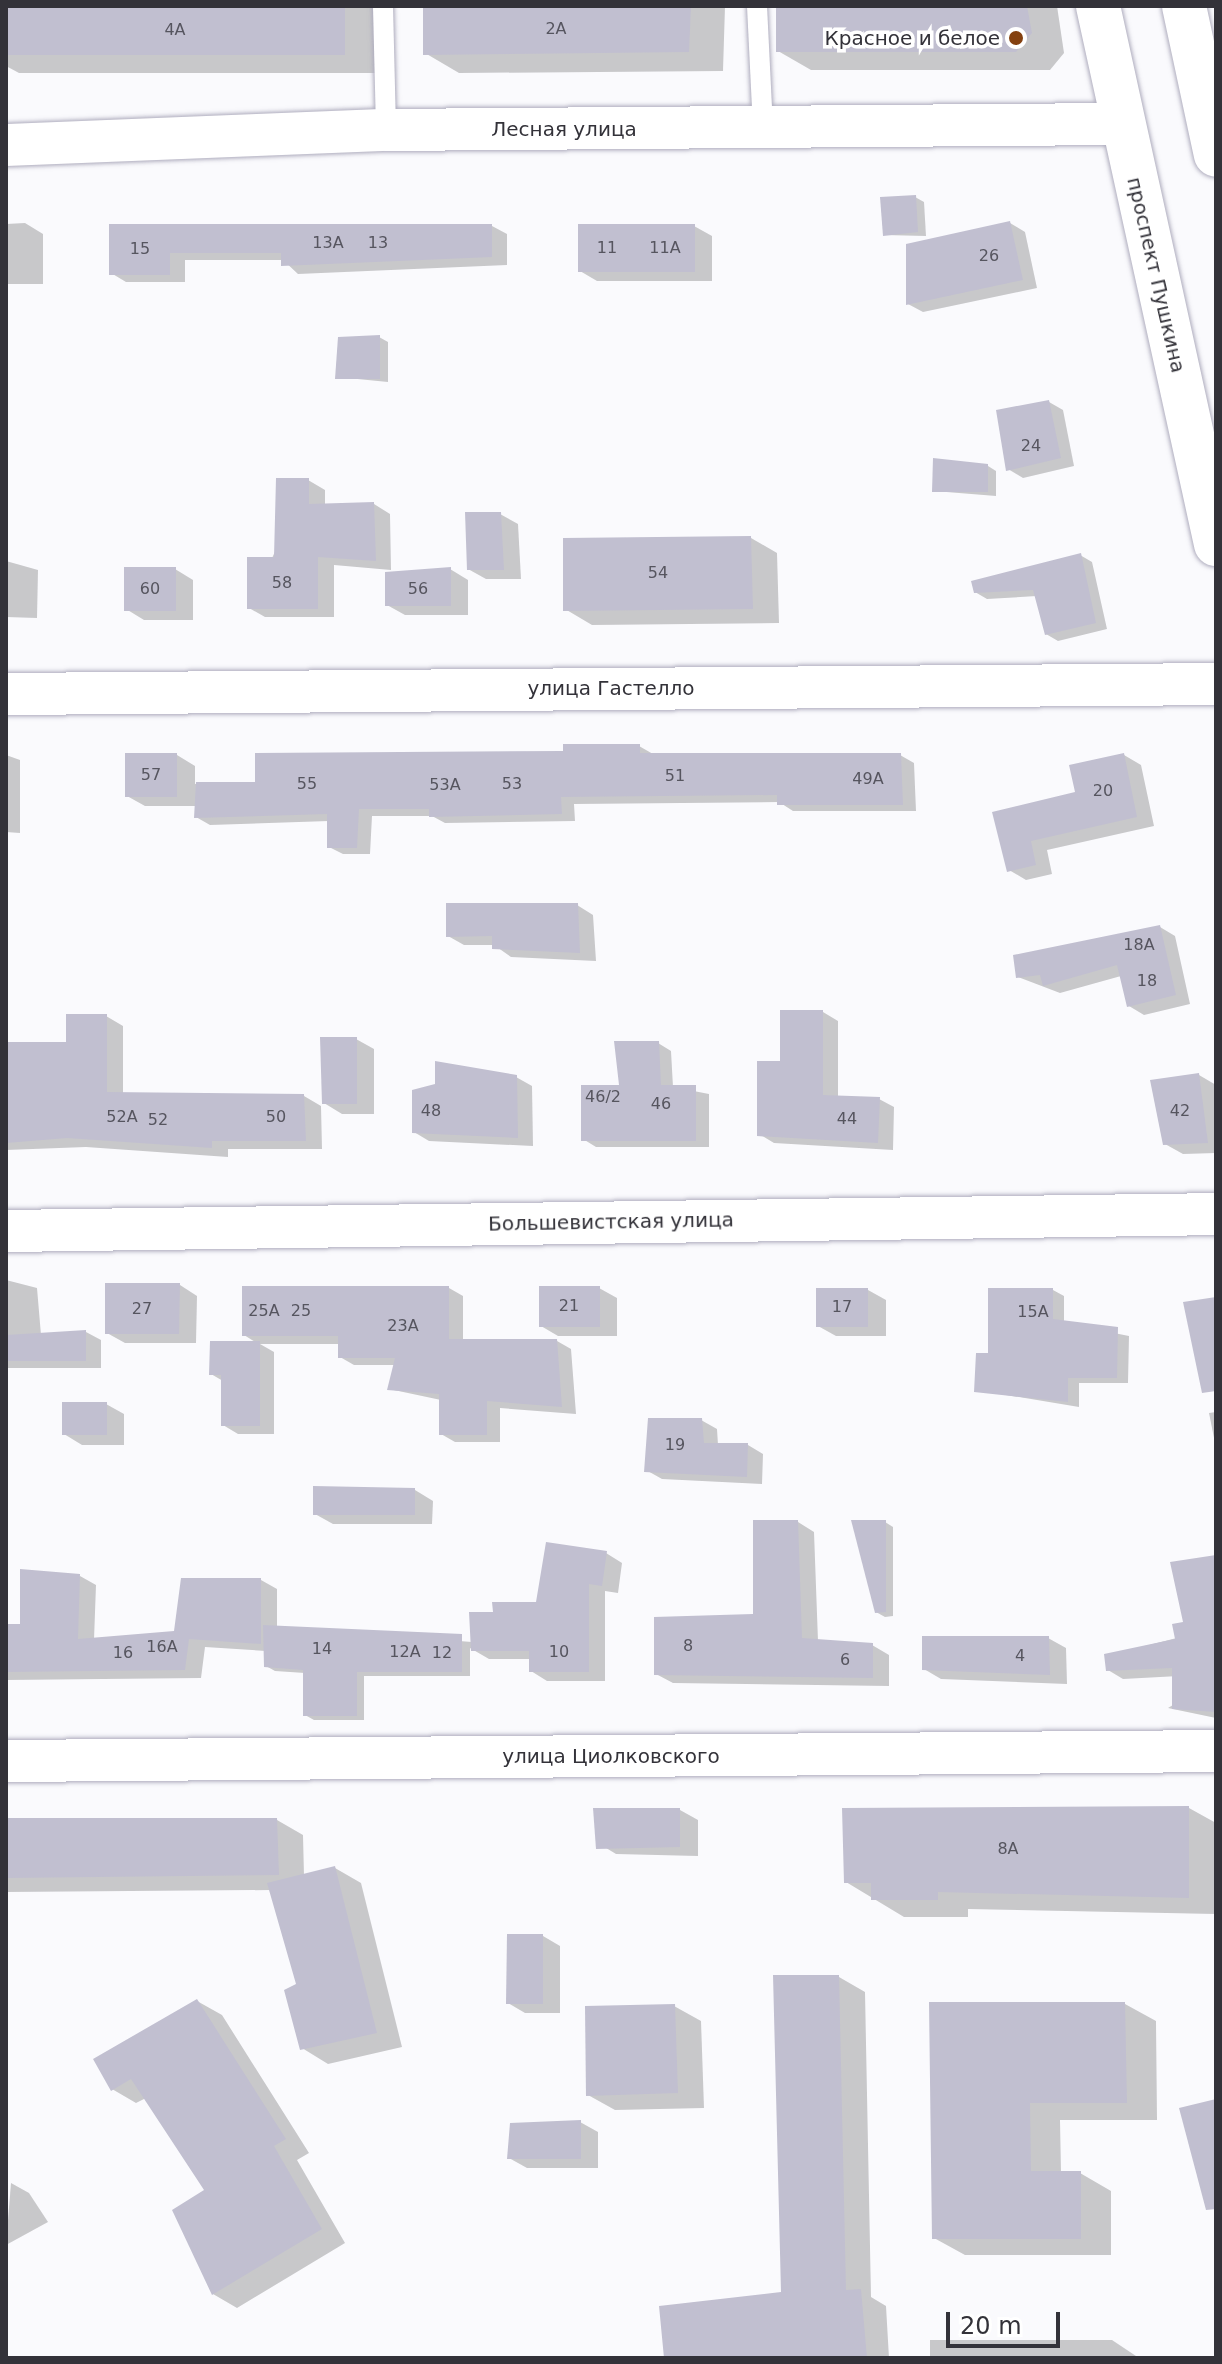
<!DOCTYPE html>
<meta charset="utf-8">
<style>
body{margin:0}
#map{position:relative;width:1222px;height:2364px;overflow:hidden;background:#fafafd;font-family:"DejaVu Sans",sans-serif}
div>[style]{position:absolute}
.shadow>*{inset:0;background:#0003}
.building>*{inset:0;background:#c1bfd0}
.roads{filter:drop-shadow(0 0 2px #afadbe) drop-shadow(0 0 2px #afadbe)}
.service>*{height:20px;margin:-10px;padding:0 10px;transform-origin:10px;border-radius:10px;background:#fff}
.minor>*{height:42px;margin:-21px;padding:0 21px;transform-origin:21px;border-radius:21px;background:#fff}
.secondary>*{height:44px;margin:-22px;padding:0 22px;transform-origin:22px;border-radius:22px;background:#fff}
.dots>*{width:22px;height:22px;translate:-50% -50%;box-sizing:border-box;border:4px solid #fff;border-radius:50%}
span{translate:-50% -50%;white-space:nowrap;text-align:center;line-height:1.15;-webkit-text-stroke:7px #fff;paint-order:stroke}
.number-label{font-size:16px;color:#56555f}
.number-label span{-webkit-text-stroke-width:0}
.poi-label{font-size:20px;color:#333239}
.right{translate:-100% -50%;text-align:right}
.street-label{font-size:20px;color:#333239}
.frame{position:absolute;inset:0;border:8px solid #333239;pointer-events:none}
.scale{position:absolute;left:946px;top:2312px;width:114px;height:36px;box-sizing:border-box;border:4px solid #333239;border-top:0;padding-left:10px;font-size:24px;line-height:28px;white-space:nowrap;color:#333239;-webkit-text-stroke:6px #fff;paint-order:stroke}
</style>
<div id="map">
<div class="shadow">
<div style="clip-path:polygon(6px 6px,378px 6px,378px 73px,19px 73px,6px 66px)"></div>
<div style="clip-path:polygon(425px 6px,725px 6px,723px 71px,459px 73px,425px 53px)"></div>
<div style="clip-path:polygon(778px 6px,1057px 6px,1064px 53px,1050px 70px,811px 70px,778px 51px)"></div>
<div style="clip-path:polygon(915px 197px,924px 202px,926px 236px,884px 235px)"></div>
<div style="clip-path:polygon(25px 223px,43px 234px,43px 284px,6px 284px,6px 224px)"></div>
<div style="clip-path:polygon(1010px 223px,1025px 232px,1037px 288px,923px 312px,908px 304px)"></div>
<div style="clip-path:polygon(111px 226px,492px 226px,507px 234px,507px 265px,298px 274px,283px 260px,185px 260px,185px 282px,126px 282px,111px 273px)"></div>
<div style="clip-path:polygon(694px 226px,712px 236px,712px 281px,597px 281px,580px 271px)"></div>
<div style="clip-path:polygon(379px 337px,388px 342px,388px 382px,337px 377px)"></div>
<div style="clip-path:polygon(1049px 402px,1063px 410px,1074px 466px,1023px 478px,1008px 469px)"></div>
<div style="clip-path:polygon(988px 466px,996px 471px,996px 496px,934px 491px)"></div>
<div style="clip-path:polygon(308px 480px,325px 490px,325px 505px,374px 504px,390px 514px,391px 570px,334px 565px,334px 617px,265px 617px,249px 608px)"></div>
<div style="clip-path:polygon(500px 514px,518px 524px,521px 579px,486px 579px,468px 569px)"></div>
<div style="clip-path:polygon(751px 538px,777px 553px,779px 623px,592px 625px,565px 609px)"></div>
<div style="clip-path:polygon(1080px 555px,1092px 562px,1107px 629px,1058px 641px,1046px 634px,1037px 596px,987px 599px,975px 592px)"></div>
<div style="clip-path:polygon(6px 561px,38px 570px,37px 618px,6px 617px)"></div>
<div style="clip-path:polygon(175px 569px,193px 580px,193px 620px,144px 620px,126px 609px)"></div>
<div style="clip-path:polygon(450px 569px,468px 580px,468px 615px,405px 615px,387px 605px)"></div>
<div style="clip-path:polygon(639px 746px,653px 754px,900px 755px,914px 763px,916px 811px,793px 811px,779px 802px,574px 804px,575px 821px,445px 823px,432px 816px,372px 816px,370px 854px,343px 854px,329px 847px,329px 821px,210px 825px,196px 817px,197px 806px,145px 806px,127px 796px,177px 755px,195px 766px,195px 784px,257px 784px)"></div>
<div style="clip-path:polygon(6px 755px,20px 760px,20px 833px,6px 832px)"></div>
<div style="clip-path:polygon(1124px 755px,1141px 765px,1154px 826px,1047px 850px,1052px 874px,1026px 880px,1009px 870px,995px 813px,1078px 794px)"></div>
<div style="clip-path:polygon(577px 905px,593px 915px,596px 961px,511px 957px,494px 945px,464px 945px,448px 936px)"></div>
<div style="clip-path:polygon(1160px 927px,1175px 936px,1190px 1004px,1144px 1015px,1129px 1006px,1121px 976px,1060px 993px,1018px 977px)"></div>
<div style="clip-path:polygon(823px 1012px,838px 1021px,838px 1097px,879px 1099px,894px 1107px,893px 1150px,774px 1143px,759px 1134px,782px 1063px)"></div>
<div style="clip-path:polygon(106px 1016px,123px 1026px,123px 1094px,304px 1096px,321px 1106px,322px 1149px,228px 1149px,228px 1157px,86px 1147px,6px 1150px,6px 1044px,68px 1044px)"></div>
<div style="clip-path:polygon(356px 1039px,374px 1049px,374px 1114px,342px 1114px,324px 1103px)"></div>
<div style="clip-path:polygon(658px 1043px,671px 1051px,673px 1087px,709px 1094px,709px 1147px,596px 1147px,583px 1139px)"></div>
<div style="clip-path:polygon(1199px 1075px,1216px 1085px,1216px 1153px,1183px 1154px,1165px 1144px)"></div>
<div style="clip-path:polygon(516px 1077px,532px 1086px,533px 1146px,429px 1141px,414px 1132px)"></div>
<div style="clip-path:polygon(6px 1280px,37px 1288px,41px 1335px,86px 1332px,101px 1340px,101px 1368px,6px 1368px)"></div>
<div style="clip-path:polygon(180px 1285px,197px 1296px,196px 1343px,125px 1343px,107px 1333px)"></div>
<div style="clip-path:polygon(449px 1288px,463px 1296px,463px 1341px,557px 1341px,571px 1349px,576px 1414px,500px 1408px,500px 1442px,455px 1442px,441px 1434px,441px 1400px,389px 1389px,395px 1365px,354px 1365px,340px 1357px,340px 1344px,260px 1344px,274px 1352px,274px 1434px,238px 1434px,223px 1425px,223px 1381px,211px 1374px,257px 1343px,244px 1335px)"></div>
<div style="clip-path:polygon(599px 1288px,617px 1298px,617px 1336px,558px 1336px,541px 1326px)"></div>
<div style="clip-path:polygon(868px 1290px,886px 1300px,886px 1336px,836px 1336px,818px 1326px)"></div>
<div style="clip-path:polygon(1053px 1290px,1064px 1296px,1064px 1323px,1129px 1336px,1128px 1383px,1079px 1383px,1079px 1407px,976px 1390px,990px 1355px)"></div>
<div style="clip-path:polygon(106px 1404px,124px 1414px,124px 1445px,82px 1445px,64px 1434px)"></div>
<div style="clip-path:polygon(1216px 1412px,1216px 1448px,1209px 1413px)"></div>
<div style="clip-path:polygon(701px 1420px,717px 1429px,718px 1445px,748px 1445px,763px 1454px,762px 1484px,662px 1479px,646px 1470px)"></div>
<div style="clip-path:polygon(415px 1490px,433px 1501px,432px 1524px,333px 1524px,315px 1514px)"></div>
<div style="clip-path:polygon(798px 1522px,814px 1532px,818px 1641px,872px 1645px,889px 1655px,889px 1686px,673px 1683px,656px 1674px,755px 1616px)"></div>
<div style="clip-path:polygon(885px 1522px,893px 1527px,893px 1616px,885px 1617px,876px 1612px)"></div>
<div style="clip-path:polygon(606px 1553px,622px 1563px,618px 1593px,605px 1591px,605px 1681px,547px 1681px,531px 1671px,531px 1659px,489px 1659px,470px 1648px,470px 1676px,364px 1676px,364px 1720px,314px 1720px,305px 1715px,305px 1673px,275px 1671px,266px 1666px,266px 1651px,205px 1647px,201px 1678px,6px 1680px,6px 1626px,22px 1626px,80px 1576px,96px 1585px,94px 1640px,176px 1633px,261px 1580px,277px 1589px,277px 1627px,472px 1642px,495px 1614px,537px 1604px)"></div>
<div style="clip-path:polygon(1216px 1628px,1216px 1674px,1123px 1679px,1108px 1670px,1106px 1656px)"></div>
<div style="clip-path:polygon(1048px 1638px,1066px 1648px,1067px 1684px,941px 1679px,924px 1669px)"></div>
<div style="clip-path:polygon(1216px 1679px,1216px 1718px,1168px 1708px)"></div>
<div style="clip-path:polygon(1189px 1808px,1216px 1823px,1216px 1914px,968px 1909px,968px 1917px,904px 1917px,846px 1882px)"></div>
<div style="clip-path:polygon(680px 1810px,698px 1820px,698px 1856px,616px 1854px,598px 1843px)"></div>
<div style="clip-path:polygon(6px 1820px,277px 1820px,303px 1835px,304px 1876px,335px 1868px,361px 1883px,402px 2047px,328px 2064px,302px 2048px,298px 1986px,271px 1890px,6px 1892px)"></div>
<div style="clip-path:polygon(543px 1936px,560px 1946px,560px 2013px,525px 2013px,508px 2003px)"></div>
<div style="clip-path:polygon(839px 1977px,865px 1992px,871px 2297px,886px 2306px,889px 2358px,665px 2358px,783px 2294px)"></div>
<div style="clip-path:polygon(197px 2001px,222px 2015px,309px 2153px,297px 2160px,345px 2243px,237px 2308px,213px 2294px,207px 2190px,146px 2098px,136px 2103px,112px 2089px)"></div>
<div style="clip-path:polygon(931px 2004px,1125px 2004px,1156px 2021px,1157px 2120px,1060px 2120px,1061px 2173px,1080px 2173px,1111px 2191px,1111px 2255px,965px 2255px,934px 2238px)"></div>
<div style="clip-path:polygon(674px 2006px,701px 2021px,704px 2108px,615px 2110px,588px 2095px)"></div>
<div style="clip-path:polygon(580px 2122px,598px 2132px,598px 2168px,527px 2168px,509px 2158px)"></div>
<div style="clip-path:polygon(11px 2183px,29px 2193px,48px 2222px,6px 2245px)"></div>
<div style="clip-path:polygon(930px 2340px,1112px 2340px,1139px 2358px,930px 2358px)"></div>
</div>
<div class="building">
<div style="clip-path:polygon(6px 6px,345px 6px,345px 55px,6px 55px)"></div>
<div style="clip-path:polygon(423px 6px,691px 6px,689px 52px,423px 55px)"></div>
<div style="clip-path:polygon(776px 6px,1027px 6px,1032px 33px,1016px 52px,776px 52px)"></div>
<div style="clip-path:polygon(916px 195px,918px 232px,883px 236px,880px 197px)"></div>
<div style="clip-path:polygon(1010px 221px,1023px 280px,906px 305px,906px 244px)"></div>
<div style="clip-path:polygon(109px 224px,492px 224px,492px 257px,281px 266px,281px 253px,170px 253px,170px 275px,109px 275px)"></div>
<div style="clip-path:polygon(578px 224px,695px 224px,695px 272px,578px 272px)"></div>
<div style="clip-path:polygon(380px 335px,380px 379px,335px 379px,338px 337px)"></div>
<div style="clip-path:polygon(1049px 400px,1061px 458px,1006px 471px,996px 410px)"></div>
<div style="clip-path:polygon(933px 458px,988px 464px,988px 492px,932px 492px)"></div>
<div style="clip-path:polygon(276px 478px,309px 478px,309px 504px,374px 502px,376px 561px,318px 557px,318px 609px,247px 609px,247px 557px,274px 557px)"></div>
<div style="clip-path:polygon(465px 512px,501px 512px,504px 570px,467px 570px)"></div>
<div style="clip-path:polygon(751px 536px,753px 609px,563px 611px,563px 538px)"></div>
<div style="clip-path:polygon(1081px 553px,1096px 623px,1045px 635px,1033px 590px,974px 593px,971px 581px)"></div>
<div style="clip-path:polygon(124px 567px,176px 567px,176px 611px,124px 611px)"></div>
<div style="clip-path:polygon(451px 567px,451px 606px,385px 606px,385px 572px)"></div>
<div style="clip-path:polygon(563px 744px,640px 744px,640px 753px,901px 753px,903px 805px,777px 805px,777px 795px,561px 797px,562px 814px,429px 817px,429px 809px,359px 809px,357px 848px,327px 848px,327px 814px,194px 818px,196px 782px,255px 782px,255px 753px,563px 751px)"></div>
<div style="clip-path:polygon(125px 753px,177px 753px,177px 797px,125px 797px)"></div>
<div style="clip-path:polygon(1124px 753px,1137px 817px,1031px 841px,1036px 865px,1007px 872px,992px 812px,1075px 792px,1069px 765px)"></div>
<div style="clip-path:polygon(446px 903px,578px 903px,580px 953px,492px 949px,492px 936px,446px 937px)"></div>
<div style="clip-path:polygon(1160px 925px,1176px 995px,1127px 1007px,1117px 965px,1043px 986px,1040px 975px,1016px 978px,1013px 955px)"></div>
<div style="clip-path:polygon(780px 1010px,823px 1010px,823px 1095px,880px 1097px,878px 1143px,757px 1136px,757px 1061px,780px 1061px)"></div>
<div style="clip-path:polygon(66px 1014px,107px 1014px,107px 1092px,304px 1094px,306px 1141px,212px 1141px,212px 1148px,67px 1138px,6px 1143px,6px 1042px,66px 1042px)"></div>
<div style="clip-path:polygon(320px 1037px,357px 1037px,357px 1104px,322px 1104px)"></div>
<div style="clip-path:polygon(614px 1041px,659px 1041px,661px 1085px,696px 1085px,696px 1141px,581px 1141px,581px 1085px,619px 1085px)"></div>
<div style="clip-path:polygon(435px 1061px,517px 1075px,518px 1138px,412px 1133px,412px 1090px,435px 1084px)"></div>
<div style="clip-path:polygon(1199px 1073px,1208px 1143px,1163px 1145px,1150px 1080px)"></div>
<div style="clip-path:polygon(105px 1283px,180px 1283px,179px 1334px,105px 1334px)"></div>
<div style="clip-path:polygon(242px 1286px,449px 1286px,449px 1339px,557px 1339px,562px 1407px,487px 1401px,487px 1435px,439px 1435px,439px 1394px,387px 1390px,395px 1358px,338px 1358px,338px 1336px,242px 1336px)"></div>
<div style="clip-path:polygon(539px 1286px,600px 1286px,600px 1327px,539px 1327px)"></div>
<div style="clip-path:polygon(816px 1288px,868px 1288px,868px 1327px,816px 1327px)"></div>
<div style="clip-path:polygon(988px 1288px,1053px 1288px,1053px 1319px,1118px 1327px,1117px 1378px,1068px 1378px,1068px 1402px,974px 1392px,976px 1353px,988px 1353px)"></div>
<div style="clip-path:polygon(1216px 1297px,1216px 1391px,1202px 1393px,1183px 1302px)"></div>
<div style="clip-path:polygon(86px 1330px,86px 1361px,6px 1361px,6px 1335px)"></div>
<div style="clip-path:polygon(210px 1341px,260px 1341px,260px 1426px,221px 1426px,221px 1375px,209px 1375px)"></div>
<div style="clip-path:polygon(62px 1402px,107px 1402px,107px 1435px,62px 1435px)"></div>
<div style="clip-path:polygon(648px 1418px,702px 1418px,704px 1443px,748px 1443px,747px 1477px,644px 1472px)"></div>
<div style="clip-path:polygon(313px 1486px,415px 1488px,415px 1515px,313px 1515px)"></div>
<div style="clip-path:polygon(753px 1520px,798px 1520px,802px 1638px,873px 1643px,873px 1678px,654px 1675px,654px 1617px,753px 1614px)"></div>
<div style="clip-path:polygon(851px 1520px,886px 1520px,886px 1612px,875px 1613px)"></div>
<div style="clip-path:polygon(546px 1542px,607px 1551px,602px 1586px,589px 1584px,589px 1672px,529px 1672px,529px 1651px,471px 1651px,469px 1612px,493px 1612px,492px 1602px,536px 1602px)"></div>
<div style="clip-path:polygon(1216px 1555px,1216px 1712px,1172px 1709px,1172px 1668px,1106px 1671px,1104px 1654px,1175px 1639px,1172px 1624px,1183px 1622px,1170px 1562px)"></div>
<div style="clip-path:polygon(20px 1569px,80px 1574px,78px 1639px,174px 1631px,181px 1578px,261px 1578px,261px 1644px,189px 1639px,185px 1670px,6px 1672px,6px 1624px,20px 1624px)"></div>
<div style="clip-path:polygon(263px 1625px,462px 1634px,462px 1672px,357px 1672px,357px 1716px,303px 1716px,303px 1670px,264px 1667px)"></div>
<div style="clip-path:polygon(922px 1636px,1049px 1636px,1050px 1675px,922px 1670px)"></div>
<div style="clip-path:polygon(1189px 1806px,1189px 1898px,938px 1892px,938px 1900px,871px 1900px,871px 1883px,844px 1883px,842px 1808px)"></div>
<div style="clip-path:polygon(593px 1808px,680px 1808px,680px 1847px,596px 1849px)"></div>
<div style="clip-path:polygon(6px 1818px,277px 1818px,279px 1875px,6px 1878px)"></div>
<div style="clip-path:polygon(335px 1866px,377px 2033px,300px 2050px,284px 1990px,296px 1984px,267px 1883px)"></div>
<div style="clip-path:polygon(507px 1934px,543px 1934px,543px 2004px,506px 2004px)"></div>
<div style="clip-path:polygon(773px 1975px,839px 1975px,846px 2290px,861px 2289px,867px 2358px,664px 2358px,659px 2306px,781px 2292px)"></div>
<div style="clip-path:polygon(197px 1999px,286px 2139px,274px 2146px,322px 2229px,212px 2295px,172px 2210px,204px 2190px,131px 2079px,111px 2091px,93px 2059px)"></div>
<div style="clip-path:polygon(929px 2002px,1125px 2002px,1127px 2103px,1030px 2103px,1031px 2171px,1081px 2171px,1081px 2239px,932px 2239px)"></div>
<div style="clip-path:polygon(675px 2004px,678px 2093px,586px 2096px,585px 2006px)"></div>
<div style="clip-path:polygon(1216px 2099px,1216px 2209px,1206px 2210px,1179px 2108px)"></div>
<div style="clip-path:polygon(581px 2120px,581px 2159px,507px 2159px,510px 2123px)"></div>
</div>
<div class="roads">
<div class="service">
<div style="left:383px;top:6px;width:124px;rotate:88.6deg"></div>
<div style="left:757px;top:6px;width:123px;rotate:87.2deg"></div>
</div>
<div class="minor">
<div style="left:6px;top:145px;width:380px;rotate:-2.3deg"></div>
<div style="left:386px;top:130px;width:736px;rotate:-0.47deg"></div>
<div style="left:6px;top:694px;width:1210px;rotate:-0.47deg"></div>
<div style="left:6px;top:1231px;width:1210px;rotate:-0.8deg"></div>
<div style="left:6px;top:1761px;width:1210px;rotate:-0.47deg"></div>
</div>
<div class="secondary">
<div style="left:1098px;top:6px;width:551px;rotate:77.63deg"></div>
<div style="left:1184px;top:6px;width:152px;rotate:77.9deg"></div>
</div>
</div>
<div class="dots">
<div style="left:1016px;top:38px;background:#844110"></div>
</div>
<div class="number-label">
<span style="left:556px;top:29px">2А</span>
<span style="left:175px;top:30px">4А</span>
<span style="left:328px;top:243px">13А</span>
<span style="left:378px;top:243px">13</span>
<span style="left:607px;top:248px">11</span>
<span style="left:665px;top:248px">11А</span>
<span style="left:140px;top:249px">15</span>
<span style="left:989px;top:256px">26</span>
<span style="left:1031px;top:446px">24</span>
<span style="left:658px;top:573px">54</span>
<span style="left:282px;top:583px">58</span>
<span style="left:150px;top:589px">60</span>
<span style="left:418px;top:589px">56</span>
<span style="left:151px;top:775px">57</span>
<span style="left:675px;top:776px">51</span>
<span style="left:868px;top:779px">49А</span>
<span style="left:307px;top:784px">55</span>
<span style="left:512px;top:784px">53</span>
<span style="left:445px;top:785px">53А</span>
<span style="left:1103px;top:791px">20</span>
<span style="left:1139px;top:945px">18А</span>
<span style="left:1147px;top:981px">18</span>
<span style="left:603px;top:1097px">46/2</span>
<span style="left:661px;top:1104px">46</span>
<span style="left:431px;top:1111px">48</span>
<span style="left:1180px;top:1111px">42</span>
<span style="left:122px;top:1117px">52А</span>
<span style="left:276px;top:1117px">50</span>
<span style="left:847px;top:1119px">44</span>
<span style="left:158px;top:1120px">52</span>
<span style="left:569px;top:1306px">21</span>
<span style="left:842px;top:1307px">17</span>
<span style="left:142px;top:1309px">27</span>
<span style="left:264px;top:1311px">25А</span>
<span style="left:301px;top:1311px">25</span>
<span style="left:1033px;top:1312px">15А</span>
<span style="left:403px;top:1326px">23А</span>
<span style="left:675px;top:1445px">19</span>
<span style="left:688px;top:1646px">8</span>
<span style="left:162px;top:1647px">16А</span>
<span style="left:322px;top:1649px">14</span>
<span style="left:405px;top:1652px">12А</span>
<span style="left:559px;top:1652px">10</span>
<span style="left:123px;top:1653px">16</span>
<span style="left:442px;top:1653px">12</span>
<span style="left:1020px;top:1656px">4</span>
<span style="left:845px;top:1660px">6</span>
<span style="left:1008px;top:1849px">8А</span>
</div>
<div class="poi-label">
<span class="right" style="left:1000px;top:38px">Красное и белое</span>
</div>
<div class="street-label">
<span style="left:564px;top:129px">Лесная улица</span>
<span style="left:1156px;top:275px;rotate:77deg">проспект Пушкина</span>
<span style="left:611px;top:688px">улица Гастелло</span>
<span style="left:611px;top:1222px;rotate:-1deg">Большевистская улица</span>
<span style="left:611px;top:1756px">улица Циолковского</span>
</div>
<div class="frame"></div>
<div class="scale">20 m</div>
</div>
